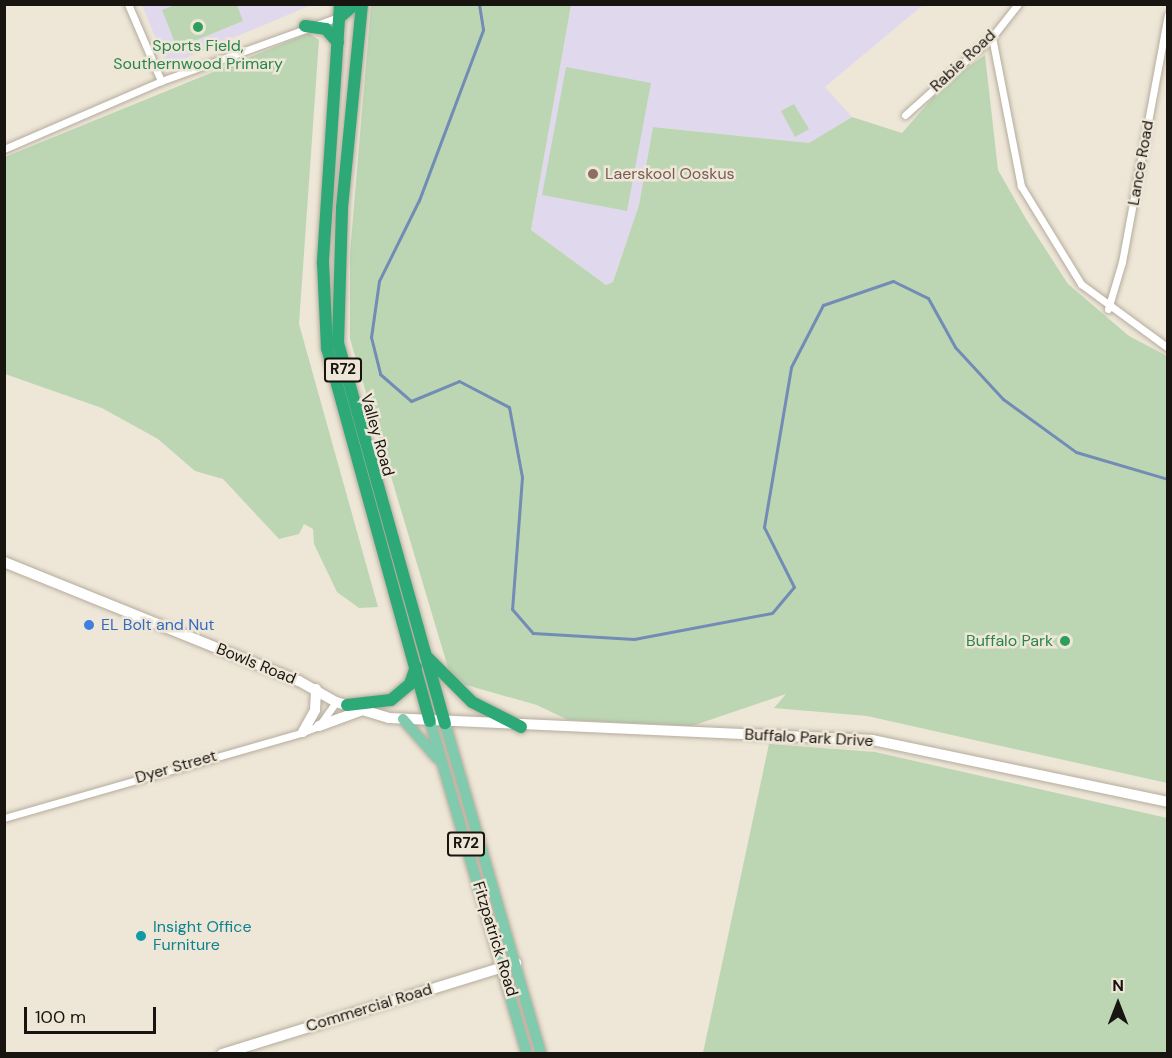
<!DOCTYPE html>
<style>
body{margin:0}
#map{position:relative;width:1172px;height:1058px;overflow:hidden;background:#eee6d7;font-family:"DM Sans",sans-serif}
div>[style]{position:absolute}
.education>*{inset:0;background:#e0d9ee}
.green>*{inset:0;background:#bcd6b3}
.stream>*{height:3px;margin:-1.5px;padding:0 1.5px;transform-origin:1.5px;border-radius:1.5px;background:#728cb5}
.roads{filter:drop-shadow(0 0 2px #b4ac9d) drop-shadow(0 0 2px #b4ac9d)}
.street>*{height:7px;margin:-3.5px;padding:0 3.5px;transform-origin:3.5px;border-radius:3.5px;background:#fff}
.secondary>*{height:10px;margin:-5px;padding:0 5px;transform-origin:5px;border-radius:5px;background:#fff}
.primary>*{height:10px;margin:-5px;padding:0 5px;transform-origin:5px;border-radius:5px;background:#80cbad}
.highway>*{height:12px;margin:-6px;padding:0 6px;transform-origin:6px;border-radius:6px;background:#2ca977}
.dots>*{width:16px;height:16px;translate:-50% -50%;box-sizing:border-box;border:3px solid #eee6d7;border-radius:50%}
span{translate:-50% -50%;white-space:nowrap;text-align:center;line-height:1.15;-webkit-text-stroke:5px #eee6d7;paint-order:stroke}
.shield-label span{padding:2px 4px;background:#eee6d7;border:2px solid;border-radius:4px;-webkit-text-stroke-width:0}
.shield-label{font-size:15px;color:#181510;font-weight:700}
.leisure-label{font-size:16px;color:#27864d}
.right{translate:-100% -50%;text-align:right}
.street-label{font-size:16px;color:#181510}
.education-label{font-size:16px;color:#785e54}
.left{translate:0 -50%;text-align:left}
.shop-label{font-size:16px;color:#366cbe}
.culture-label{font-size:16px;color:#0d838f}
.frame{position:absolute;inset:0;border:6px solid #181510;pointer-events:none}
.north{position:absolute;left:1088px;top:974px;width:60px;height:60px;-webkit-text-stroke:4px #eee6d7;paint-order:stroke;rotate:0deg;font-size:16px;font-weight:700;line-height:24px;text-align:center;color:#181510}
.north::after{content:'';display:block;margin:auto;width:21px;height:27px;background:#181510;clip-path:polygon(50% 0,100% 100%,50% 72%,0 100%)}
.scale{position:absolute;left:24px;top:1007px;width:132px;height:27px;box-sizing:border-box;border:3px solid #181510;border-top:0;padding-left:8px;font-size:18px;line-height:21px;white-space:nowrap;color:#181510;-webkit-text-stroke:4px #eee6d7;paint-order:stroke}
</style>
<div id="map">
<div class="education">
<div style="clip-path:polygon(142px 5px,311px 5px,167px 66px)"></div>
<div style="clip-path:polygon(571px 5px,923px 5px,825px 87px,852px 117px,809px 143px,653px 127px,639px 205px,613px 282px,606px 285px,531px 230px)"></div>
</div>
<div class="green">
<div style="clip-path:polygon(175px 5px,237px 5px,243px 21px,177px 48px,162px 10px)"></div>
<div style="clip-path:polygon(371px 5px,571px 5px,531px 230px,606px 285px,613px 282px,639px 205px,653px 127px,809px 143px,852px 117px,902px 133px,945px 84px,985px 55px,998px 170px,1026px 219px,1068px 284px,1129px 336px,1167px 356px,1167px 783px,867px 716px,774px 708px,786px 694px,692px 726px,568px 720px,537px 705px,452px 681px,350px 339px,350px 253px)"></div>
<div style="clip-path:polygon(309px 33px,319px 40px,299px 324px,378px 607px,359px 608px,337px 592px,314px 544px,313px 529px,304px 524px,299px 534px,279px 539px,223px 479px,195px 471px,158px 439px,102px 408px,5px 374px,5px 157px)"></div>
<div style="clip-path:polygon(566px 67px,651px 83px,627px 211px,542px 195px)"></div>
<div style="clip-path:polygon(794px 104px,809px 129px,795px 137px,781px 111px)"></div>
<div style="clip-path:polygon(769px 744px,875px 752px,1167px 818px,1167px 1053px,703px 1053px)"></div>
</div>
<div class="stream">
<div style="left:479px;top:4px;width:26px;rotate:81deg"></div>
<div style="left:483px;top:30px;width:182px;rotate:110.6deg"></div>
<div style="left:419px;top:200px;width:90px;rotate:116.3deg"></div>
<div style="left:379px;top:281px;width:57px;rotate:98.1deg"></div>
<div style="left:371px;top:337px;width:38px;rotate:76deg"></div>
<div style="left:380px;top:374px;width:41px;rotate:41.1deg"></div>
<div style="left:411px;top:401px;width:52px;rotate:-22.6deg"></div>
<div style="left:459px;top:381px;width:56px;rotate:27.5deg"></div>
<div style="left:509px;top:407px;width:71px;rotate:79.5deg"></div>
<div style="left:522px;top:477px;width:132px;rotate:94.3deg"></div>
<div style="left:512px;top:609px;width:32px;rotate:49deg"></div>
<div style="left:533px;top:633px;width:101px;rotate:3.4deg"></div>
<div style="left:634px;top:639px;width:140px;rotate:-10.7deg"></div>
<div style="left:772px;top:613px;width:34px;rotate:-50deg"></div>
<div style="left:794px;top:587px;width:67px;rotate:-116.6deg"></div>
<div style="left:764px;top:527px;width:162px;rotate:-80.4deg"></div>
<div style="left:791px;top:367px;width:70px;rotate:-62.7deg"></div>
<div style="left:823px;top:305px;width:74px;rotate:-18.9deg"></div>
<div style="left:893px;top:281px;width:39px;rotate:26deg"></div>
<div style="left:928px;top:298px;width:56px;rotate:61.1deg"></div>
<div style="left:955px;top:347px;width:71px;rotate:47.3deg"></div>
<div style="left:1003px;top:399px;width:90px;rotate:36deg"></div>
<div style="left:1076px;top:452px;width:96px;rotate:16.4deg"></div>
</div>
<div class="roads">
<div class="street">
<div style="left:128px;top:4px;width:84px;rotate:66.8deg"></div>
<div style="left:992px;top:37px;width:152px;rotate:79deg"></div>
<div style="left:1021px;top:186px;width:115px;rotate:58.5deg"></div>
<div style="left:1081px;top:284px;width:108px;rotate:36.3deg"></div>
<div style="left:905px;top:115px;width:117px;rotate:-41.9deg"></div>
<div style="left:992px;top:37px;width:42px;rotate:-51.8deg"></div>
<div style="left:4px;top:149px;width:171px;rotate:-23.4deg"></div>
<div style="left:161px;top:81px;width:189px;rotate:-19.8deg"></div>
<div style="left:1108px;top:309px;width:49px;rotate:-73.4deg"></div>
<div style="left:1122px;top:262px;width:251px;rotate:-79.5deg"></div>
<div style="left:4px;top:818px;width:311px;rotate:-16deg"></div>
<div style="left:303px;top:732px;width:17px;rotate:-21deg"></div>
<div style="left:319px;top:726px;width:29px;rotate:-55deg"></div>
</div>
<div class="secondary">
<div style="left:4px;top:562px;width:318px;rotate:22deg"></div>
<div style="left:299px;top:681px;width:43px;rotate:29.6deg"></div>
<div style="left:336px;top:702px;width:55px;rotate:16.8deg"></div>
<div style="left:389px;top:718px;width:484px;rotate:2.6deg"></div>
<div style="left:872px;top:740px;width:302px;rotate:11.8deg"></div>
<div style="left:319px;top:726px;width:47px;rotate:-20deg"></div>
<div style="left:303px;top:732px;width:25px;rotate:-61deg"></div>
<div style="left:315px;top:710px;width:21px;rotate:-87deg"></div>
<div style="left:222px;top:1054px;width:308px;rotate:-17.2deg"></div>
</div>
<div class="primary">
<div style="left:403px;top:719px;width:52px;rotate:48.9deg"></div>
<div style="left:430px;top:721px;width:347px;rotate:73.8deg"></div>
<div style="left:445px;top:723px;width:345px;rotate:73.8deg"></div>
</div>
<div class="highway">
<div style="left:340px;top:4px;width:260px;rotate:93.8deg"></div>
<div style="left:323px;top:263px;width:85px;rotate:87.3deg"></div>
<div style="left:327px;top:348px;width:387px;rotate:74.6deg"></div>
<div style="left:362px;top:4px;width:206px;rotate:95.6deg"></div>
<div style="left:342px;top:209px;width:134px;rotate:91.7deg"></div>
<div style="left:338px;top:343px;width:395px;rotate:74.3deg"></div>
<div style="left:340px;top:17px;width:20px;rotate:-41deg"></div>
<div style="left:305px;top:26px;width:21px;rotate:8deg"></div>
<div style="left:326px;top:29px;width:18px;rotate:49deg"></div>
<div style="left:428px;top:658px;width:62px;rotate:45deg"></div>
<div style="left:472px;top:702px;width:55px;rotate:27deg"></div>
<div style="left:347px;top:705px;width:44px;rotate:-6.5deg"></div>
<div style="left:391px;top:700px;width:25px;rotate:-40deg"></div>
<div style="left:410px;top:684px;width:18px;rotate:-71deg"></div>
</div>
</div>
<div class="dots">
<div style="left:198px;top:27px;background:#2e9e5b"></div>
<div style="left:593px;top:174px;background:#8d6e63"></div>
<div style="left:89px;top:625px;background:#3f7fe0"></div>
<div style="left:1065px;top:641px;background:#2e9e5b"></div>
<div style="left:141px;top:936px;background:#0f9aa8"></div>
</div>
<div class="shield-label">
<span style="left:343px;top:370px">R72</span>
<span style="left:466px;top:844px">R72</span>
</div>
<div class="leisure-label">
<span style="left:198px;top:55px">Sports Field,<br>Southernwood Primary</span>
<span class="right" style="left:1053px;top:641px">Buffalo Park</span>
</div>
<div class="street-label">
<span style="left:963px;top:61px;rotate:-43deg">Rabie Road</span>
<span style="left:1141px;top:163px;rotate:-80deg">Lance Road</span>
<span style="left:377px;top:435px;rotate:74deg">Valley Road</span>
<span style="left:256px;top:664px;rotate:22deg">Bowls Road</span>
<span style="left:809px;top:738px;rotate:3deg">Buffalo Park Drive</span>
<span style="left:176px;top:767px;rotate:-16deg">Dyer Street</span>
<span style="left:495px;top:939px;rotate:73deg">Fitzpatrick Road</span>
<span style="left:369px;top:1008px;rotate:-17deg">Commercial Road</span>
</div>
<div class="education-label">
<span class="left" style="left:605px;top:174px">Laerskool Ooskus</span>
</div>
<div class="shop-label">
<span class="left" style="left:101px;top:625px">EL Bolt and Nut</span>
</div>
<div class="culture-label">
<span class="left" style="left:153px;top:936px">Insight Office<br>Furniture</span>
</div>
<div class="frame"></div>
<div class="north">N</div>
<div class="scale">100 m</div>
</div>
